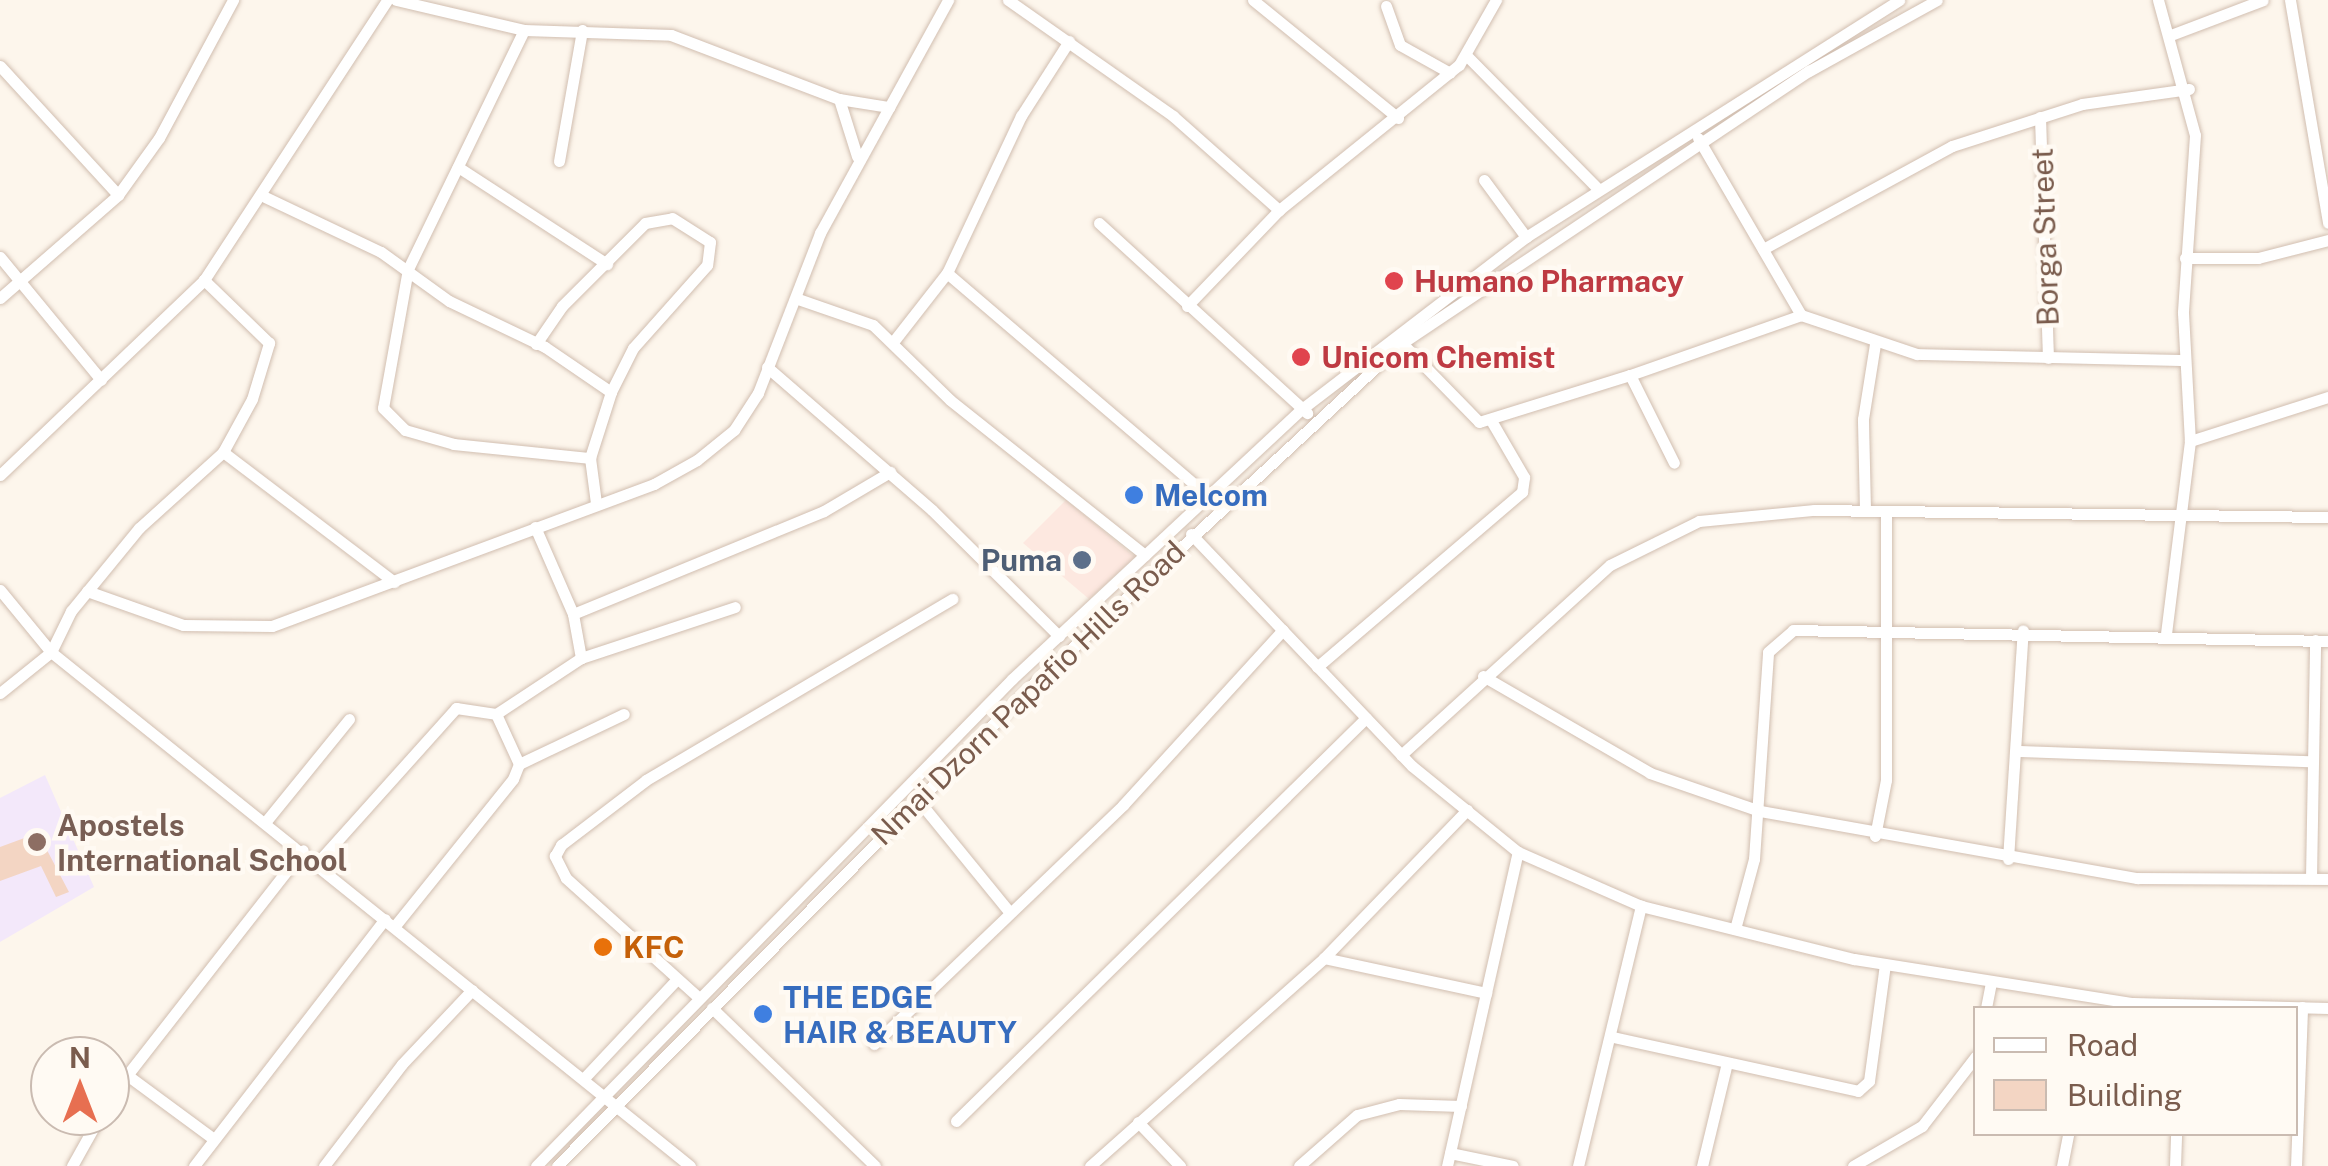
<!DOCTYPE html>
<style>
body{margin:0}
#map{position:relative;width:2328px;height:1166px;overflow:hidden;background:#fdf6ec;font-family:"Public Sans",sans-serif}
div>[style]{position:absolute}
.commercial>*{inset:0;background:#fde8e0}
.education>*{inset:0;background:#f3e8fa}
.building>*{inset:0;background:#f3d5c3}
.roads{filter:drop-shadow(0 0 2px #d1beb0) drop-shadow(0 0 2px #d1beb0)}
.minor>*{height:11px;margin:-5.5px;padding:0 5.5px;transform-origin:5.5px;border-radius:5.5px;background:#fff}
.dots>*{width:28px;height:28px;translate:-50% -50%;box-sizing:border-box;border:5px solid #fffaf3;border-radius:50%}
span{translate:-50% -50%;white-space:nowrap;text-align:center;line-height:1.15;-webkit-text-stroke:9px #fffaf3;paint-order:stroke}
.street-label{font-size:30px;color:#7a5c4d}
.health-label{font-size:30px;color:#be3a42;font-weight:700}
.left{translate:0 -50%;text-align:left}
.shop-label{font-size:30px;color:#366cbe;font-weight:700}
.service-label{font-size:30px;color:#4e5e75;font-weight:700}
.right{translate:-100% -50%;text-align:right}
.education-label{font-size:30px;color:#785e54;font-weight:700}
.food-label{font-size:30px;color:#c56008;font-weight:700}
.legend{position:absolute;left:1973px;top:1006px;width:325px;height:130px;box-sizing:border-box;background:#fffaf3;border:2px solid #cabbb1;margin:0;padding:12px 18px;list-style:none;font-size:30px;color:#7a5c4d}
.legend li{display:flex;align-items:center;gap:20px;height:50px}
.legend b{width:50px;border:2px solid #cabbb1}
.north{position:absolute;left:30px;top:1036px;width:100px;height:100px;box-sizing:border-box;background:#fffaf3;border:2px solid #cabbb1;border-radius:50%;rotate:0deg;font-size:28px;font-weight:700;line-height:40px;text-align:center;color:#7a5c4d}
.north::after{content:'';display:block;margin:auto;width:35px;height:45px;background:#e76f51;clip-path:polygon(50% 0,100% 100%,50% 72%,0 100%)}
</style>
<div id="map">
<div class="commercial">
<div style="clip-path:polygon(1066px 500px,1135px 557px,1089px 599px,1023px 543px)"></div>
</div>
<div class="education">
<div style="clip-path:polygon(45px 775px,94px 887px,0 942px,0 798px)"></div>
</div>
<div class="building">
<div style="clip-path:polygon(38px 833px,69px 892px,56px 897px,41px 866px,0 881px,0 847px)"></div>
</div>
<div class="roads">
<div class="minor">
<div style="left:396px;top:0;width:131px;rotate:13.2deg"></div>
<div style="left:524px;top:30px;width:147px;rotate:1.9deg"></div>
<div style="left:671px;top:35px;width:180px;rotate:20.9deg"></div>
<div style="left:839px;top:99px;width:51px;rotate:9.1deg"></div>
<div style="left:1008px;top:0;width:202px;rotate:35.1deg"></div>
<div style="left:1173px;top:116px;width:142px;rotate:41.6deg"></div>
<div style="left:1253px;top:0;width:187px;rotate:39.1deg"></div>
<div style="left:2158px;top:0;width:140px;rotate:74.7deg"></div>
<div style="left:2195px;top:135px;width:178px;rotate:93.9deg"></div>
<div style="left:2183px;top:313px;width:128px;rotate:86.9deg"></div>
<div style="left:2190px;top:441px;width:193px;rotate:97.1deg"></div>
<div style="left:2290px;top:0;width:226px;rotate:80.3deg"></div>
<div style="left:1386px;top:6px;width:41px;rotate:70.3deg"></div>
<div style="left:1400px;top:45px;width:57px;rotate:29.2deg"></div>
<div style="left:524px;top:30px;width:266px;rotate:115.9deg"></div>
<div style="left:408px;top:269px;width:141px;rotate:100.2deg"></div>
<div style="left:383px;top:408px;width:31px;rotate:45deg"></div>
<div style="left:405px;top:430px;width:51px;rotate:15.9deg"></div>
<div style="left:454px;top:444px;width:137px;rotate:5.9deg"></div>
<div style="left:2171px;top:35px;width:98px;rotate:-20.8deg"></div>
<div style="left:1467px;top:56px;width:187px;rotate:45.4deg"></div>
<div style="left:0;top:66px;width:175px;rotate:47.5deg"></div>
<div style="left:839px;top:99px;width:60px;rotate:72.5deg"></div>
<div style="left:2040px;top:117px;width:241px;rotate:88.1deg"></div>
<div style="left:1698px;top:138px;width:205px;rotate:59.8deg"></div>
<div style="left:1801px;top:315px;width:122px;rotate:18.6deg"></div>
<div style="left:1917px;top:354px;width:268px;rotate:1.3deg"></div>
<div style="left:559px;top:161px;width:133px;rotate:-80deg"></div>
<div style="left:458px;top:167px;width:178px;rotate:33.1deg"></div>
<div style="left:1484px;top:180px;width:71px;rotate:53.6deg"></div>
<div style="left:265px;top:197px;width:128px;rotate:25.4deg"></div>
<div style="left:381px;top:252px;width:84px;rotate:35.8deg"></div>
<div style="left:449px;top:301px;width:106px;rotate:25.6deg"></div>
<div style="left:545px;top:347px;width:80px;rotate:34.3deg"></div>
<div style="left:1099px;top:223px;width:282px;rotate:42.4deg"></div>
<div style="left:1763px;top:249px;width:215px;rotate:-28.6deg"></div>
<div style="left:1952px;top:146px;width:137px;rotate:-17.9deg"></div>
<div style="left:2082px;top:104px;width:108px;rotate:-8deg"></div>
<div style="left:0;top:257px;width:159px;rotate:50.6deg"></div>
<div style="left:2185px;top:258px;width:73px"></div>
<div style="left:2258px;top:258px;width:72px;rotate:-14.4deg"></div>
<div style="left:947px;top:273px;width:342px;rotate:40.5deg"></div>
<div style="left:0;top:298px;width:157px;rotate:-41.1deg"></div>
<div style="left:118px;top:195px;width:70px;rotate:-54.3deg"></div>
<div style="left:159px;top:138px;width:157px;rotate:-61.8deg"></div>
<div style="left:798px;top:299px;width:79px;rotate:19.1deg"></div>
<div style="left:873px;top:325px;width:107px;rotate:44.2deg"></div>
<div style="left:950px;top:400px;width:249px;rotate:38.5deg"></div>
<div style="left:1187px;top:306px;width:133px;rotate:-46.2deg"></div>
<div style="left:1279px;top:210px;width:231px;rotate:-38.9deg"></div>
<div style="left:1459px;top:65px;width:75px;rotate:-60.4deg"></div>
<div style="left:893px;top:342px;width:88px;rotate:-52deg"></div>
<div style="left:947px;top:273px;width:174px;rotate:-64.8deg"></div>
<div style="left:1021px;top:116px;width:89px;rotate:-57.4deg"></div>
<div style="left:1402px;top:343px;width:110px;rotate:45.7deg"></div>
<div style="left:1479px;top:422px;width:158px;rotate:-17.3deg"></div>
<div style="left:1630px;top:375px;width:98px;rotate:63.4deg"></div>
<div style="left:536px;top:344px;width:46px;rotate:-55.6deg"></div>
<div style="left:562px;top:306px;width:117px;rotate:-45deg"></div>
<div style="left:645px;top:223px;width:27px;rotate:-10deg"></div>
<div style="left:672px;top:218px;width:45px;rotate:32.3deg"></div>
<div style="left:710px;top:242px;width:23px;rotate:97deg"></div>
<div style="left:707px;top:265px;width:111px;rotate:131.7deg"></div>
<div style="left:633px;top:348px;width:49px;rotate:116.6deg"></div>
<div style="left:611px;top:392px;width:69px;rotate:107.7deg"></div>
<div style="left:590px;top:458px;width:45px;rotate:82.4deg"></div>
<div style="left:767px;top:367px;width:218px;rotate:40.9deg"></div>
<div style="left:932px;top:510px;width:179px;rotate:44.8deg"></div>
<div style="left:1630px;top:375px;width:181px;rotate:-19.3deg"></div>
<div style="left:2190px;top:441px;width:145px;rotate:-17.7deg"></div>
<div style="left:223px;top:452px;width:215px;rotate:37.2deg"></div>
<div style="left:0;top:475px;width:282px;rotate:-43.7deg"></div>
<div style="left:204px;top:280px;width:334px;rotate:-56.8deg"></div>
<div style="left:1865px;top:510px;width:91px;rotate:-91.3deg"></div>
<div style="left:1863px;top:419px;width:76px;rotate:-80.9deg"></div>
<div style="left:535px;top:527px;width:95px;rotate:66.4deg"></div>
<div style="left:573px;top:614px;width:45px;rotate:79.7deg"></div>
<div style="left:1191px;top:534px;width:320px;rotate:46.4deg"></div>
<div style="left:1412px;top:766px;width:136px;rotate:39.1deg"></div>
<div style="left:1518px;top:852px;width:134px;rotate:23.7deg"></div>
<div style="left:1641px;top:906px;width:219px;rotate:14deg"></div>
<div style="left:1854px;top:959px;width:282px;rotate:9deg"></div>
<div style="left:2133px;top:1003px;width:195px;rotate:1.5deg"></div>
<div style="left:0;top:590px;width:80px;rotate:50.6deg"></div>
<div style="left:51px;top:652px;width:820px;rotate:38.81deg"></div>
<div style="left:87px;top:591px;width:102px;rotate:19.5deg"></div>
<div style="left:183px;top:625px;width:89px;rotate:0.6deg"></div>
<div style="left:272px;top:626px;width:408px;rotate:-20.4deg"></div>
<div style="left:654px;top:484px;width:49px;rotate:-29.2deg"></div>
<div style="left:697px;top:460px;width:48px;rotate:-39deg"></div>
<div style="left:734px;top:430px;width:44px;rotate:-57deg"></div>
<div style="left:758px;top:393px;width:172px;rotate:-68.8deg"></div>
<div style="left:820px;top:233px;width:266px;rotate:-61.2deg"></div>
<div style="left:573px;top:614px;width:271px;rotate:-22.3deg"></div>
<div style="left:824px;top:511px;width:77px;rotate:-30.6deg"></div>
<div style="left:1317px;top:667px;width:270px;rotate:-40.5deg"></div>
<div style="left:1522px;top:492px;width:15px;rotate:-82deg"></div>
<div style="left:1524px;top:477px;width:64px;rotate:-120.2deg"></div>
<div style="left:1483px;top:676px;width:193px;rotate:30.1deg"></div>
<div style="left:1650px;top:773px;width:116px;rotate:19.1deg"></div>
<div style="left:1760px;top:811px;width:383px;rotate:10.1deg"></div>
<div style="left:2137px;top:878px;width:191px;rotate:0.3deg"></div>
<div style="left:0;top:693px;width:65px;rotate:-38.8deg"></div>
<div style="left:51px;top:652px;width:46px;rotate:-64deg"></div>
<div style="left:71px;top:611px;width:107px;rotate:-50.7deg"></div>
<div style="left:139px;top:528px;width:113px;rotate:-42.1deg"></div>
<div style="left:223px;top:452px;width:60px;rotate:-61.3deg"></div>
<div style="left:252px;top:399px;width:59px;rotate:-73.1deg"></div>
<div style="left:269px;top:343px;width:91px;rotate:-135.9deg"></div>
<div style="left:496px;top:714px;width:102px;rotate:-33.4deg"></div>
<div style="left:581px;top:658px;width:162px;rotate:-18.3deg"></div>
<div style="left:2018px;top:751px;width:293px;rotate:2deg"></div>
<div style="left:1401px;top:755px;width:282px;rotate:-42.3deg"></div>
<div style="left:1610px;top:565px;width:99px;rotate:-26.3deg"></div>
<div style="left:1699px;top:521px;width:116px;rotate:-5.5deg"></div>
<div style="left:1814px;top:510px;width:514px;rotate:0.78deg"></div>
<div style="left:519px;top:764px;width:116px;rotate:-25.5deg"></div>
<div style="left:918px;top:800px;width:141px;rotate:50.8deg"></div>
<div style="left:267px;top:820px;width:130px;rotate:-50.9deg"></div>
<div style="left:1875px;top:836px;width:57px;rotate:-78.9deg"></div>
<div style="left:1886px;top:780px;width:269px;rotate:-90deg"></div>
<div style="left:2008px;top:859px;width:229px;rotate:-86.3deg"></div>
<div style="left:318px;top:862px;width:207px;rotate:-48.1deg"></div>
<div style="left:456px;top:708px;width:40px;rotate:8.5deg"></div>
<div style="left:496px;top:714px;width:55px;rotate:65.3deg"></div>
<div style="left:519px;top:764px;width:16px;rotate:112deg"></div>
<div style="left:513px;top:779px;width:189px;rotate:128.8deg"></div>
<div style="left:2311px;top:878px;width:238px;rotate:-89deg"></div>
<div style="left:1735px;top:929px;width:73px;rotate:-74.8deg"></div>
<div style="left:1754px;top:859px;width:207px;rotate:-86.1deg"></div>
<div style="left:1768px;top:652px;width:33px;rotate:-41deg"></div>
<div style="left:1793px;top:630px;width:535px;rotate:1.18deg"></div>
<div style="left:1324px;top:958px;width:206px;rotate:-46deg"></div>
<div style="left:698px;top:997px;width:178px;rotate:-138deg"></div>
<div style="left:566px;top:878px;width:25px;rotate:-117deg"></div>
<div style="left:555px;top:856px;width:13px;rotate:-61deg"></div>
<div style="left:561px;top:845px;width:107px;rotate:-37.4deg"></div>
<div style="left:646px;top:780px;width:356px;rotate:-30.6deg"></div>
<div style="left:712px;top:1008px;width:227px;rotate:44.1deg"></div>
<div style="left:1986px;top:1008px;width:26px;rotate:-79deg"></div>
<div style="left:1613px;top:1037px;width:251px;rotate:12.4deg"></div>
<div style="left:1858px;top:1091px;width:15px;rotate:-42deg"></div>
<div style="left:1869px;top:1081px;width:118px;rotate:-82.2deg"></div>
<div style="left:874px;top:1044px;width:345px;rotate:-43.8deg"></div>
<div style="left:1123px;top:805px;width:237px;rotate:-47.6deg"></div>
<div style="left:127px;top:1075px;width:104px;rotate:36.4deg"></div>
<div style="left:586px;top:1076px;width:133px;rotate:-46.8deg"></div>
<div style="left:110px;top:1097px;width:313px;rotate:-52deg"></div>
<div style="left:956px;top:1121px;width:575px;rotate:-44.51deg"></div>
<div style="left:1138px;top:1122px;width:61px;rotate:46.3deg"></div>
<div style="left:1450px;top:1153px;width:64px;rotate:11.7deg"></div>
<div style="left:72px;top:1166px;width:57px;rotate:-60.8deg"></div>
<div style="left:194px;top:1166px;width:312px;rotate:-52.3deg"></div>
<div style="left:324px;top:1166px;width:128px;rotate:-52.6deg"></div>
<div style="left:402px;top:1064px;width:102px;rotate:-46.6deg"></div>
<div style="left:536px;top:1166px;width:681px;rotate:-45.65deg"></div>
<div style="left:1012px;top:679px;width:398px;rotate:-43deg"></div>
<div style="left:1303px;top:408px;width:281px;rotate:-37.5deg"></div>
<div style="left:1526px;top:237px;width:442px;rotate:-32.4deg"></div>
<div style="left:557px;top:1166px;width:666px;rotate:-45.36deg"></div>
<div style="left:1025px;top:692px;width:514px;rotate:-42.79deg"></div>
<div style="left:1402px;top:343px;width:490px;rotate:-33.8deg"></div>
<div style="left:1809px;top:71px;width:146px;rotate:-29deg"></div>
<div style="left:1090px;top:1166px;width:313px;rotate:-41.6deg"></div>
<div style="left:1324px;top:958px;width:166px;rotate:12.2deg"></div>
<div style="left:1299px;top:1166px;width:77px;rotate:-41.3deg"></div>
<div style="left:1357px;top:1115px;width:43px;rotate:-14.7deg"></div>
<div style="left:1399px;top:1104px;width:62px;rotate:1.8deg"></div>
<div style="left:1447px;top:1166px;width:322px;rotate:-77.3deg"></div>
<div style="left:1578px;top:1166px;width:268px;rotate:-76.4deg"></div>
<div style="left:1702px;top:1166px;width:106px;rotate:-76.4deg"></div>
<div style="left:1853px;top:1166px;width:80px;rotate:-30.1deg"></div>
<div style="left:1922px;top:1126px;width:88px;rotate:-52.4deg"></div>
<div style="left:2062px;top:1166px;width:33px;rotate:-79deg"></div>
<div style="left:2175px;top:1166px;width:32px;rotate:-88deg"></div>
<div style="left:2296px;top:1166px;width:159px;rotate:-87.8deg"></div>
</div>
</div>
<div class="dots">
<div style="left:1394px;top:281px;background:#e0444e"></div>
<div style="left:1301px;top:357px;background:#e0444e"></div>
<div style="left:1134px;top:495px;background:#3f7fe0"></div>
<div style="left:1082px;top:560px;background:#5c6f8a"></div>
<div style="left:37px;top:842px;background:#8d6e63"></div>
<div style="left:603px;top:947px;background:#e8710a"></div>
<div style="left:763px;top:1014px;background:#3f7fe0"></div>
</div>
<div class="street-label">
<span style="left:2045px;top:237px;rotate:-92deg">Borga Street</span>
<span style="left:1028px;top:693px;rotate:-44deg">Nmai Dzorn Papafio Hills Road</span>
</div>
<div class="health-label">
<span class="left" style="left:1414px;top:281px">Humano Pharmacy</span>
<span class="left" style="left:1321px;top:357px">Unicom Chemist</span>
</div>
<div class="shop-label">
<span class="left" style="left:1154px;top:495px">Melcom</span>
<span class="left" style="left:783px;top:1014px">THE EDGE<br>HAIR &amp; BEAUTY</span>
</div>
<div class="service-label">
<span class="right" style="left:1062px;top:560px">Puma</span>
</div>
<div class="education-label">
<span class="left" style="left:57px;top:842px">Apostels<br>International School</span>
</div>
<div class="food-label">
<span class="left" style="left:623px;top:947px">KFC</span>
</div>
<ul class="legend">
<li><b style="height:12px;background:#fff"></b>Road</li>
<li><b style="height:28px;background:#f3d5c3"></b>Building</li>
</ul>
<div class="north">N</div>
</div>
